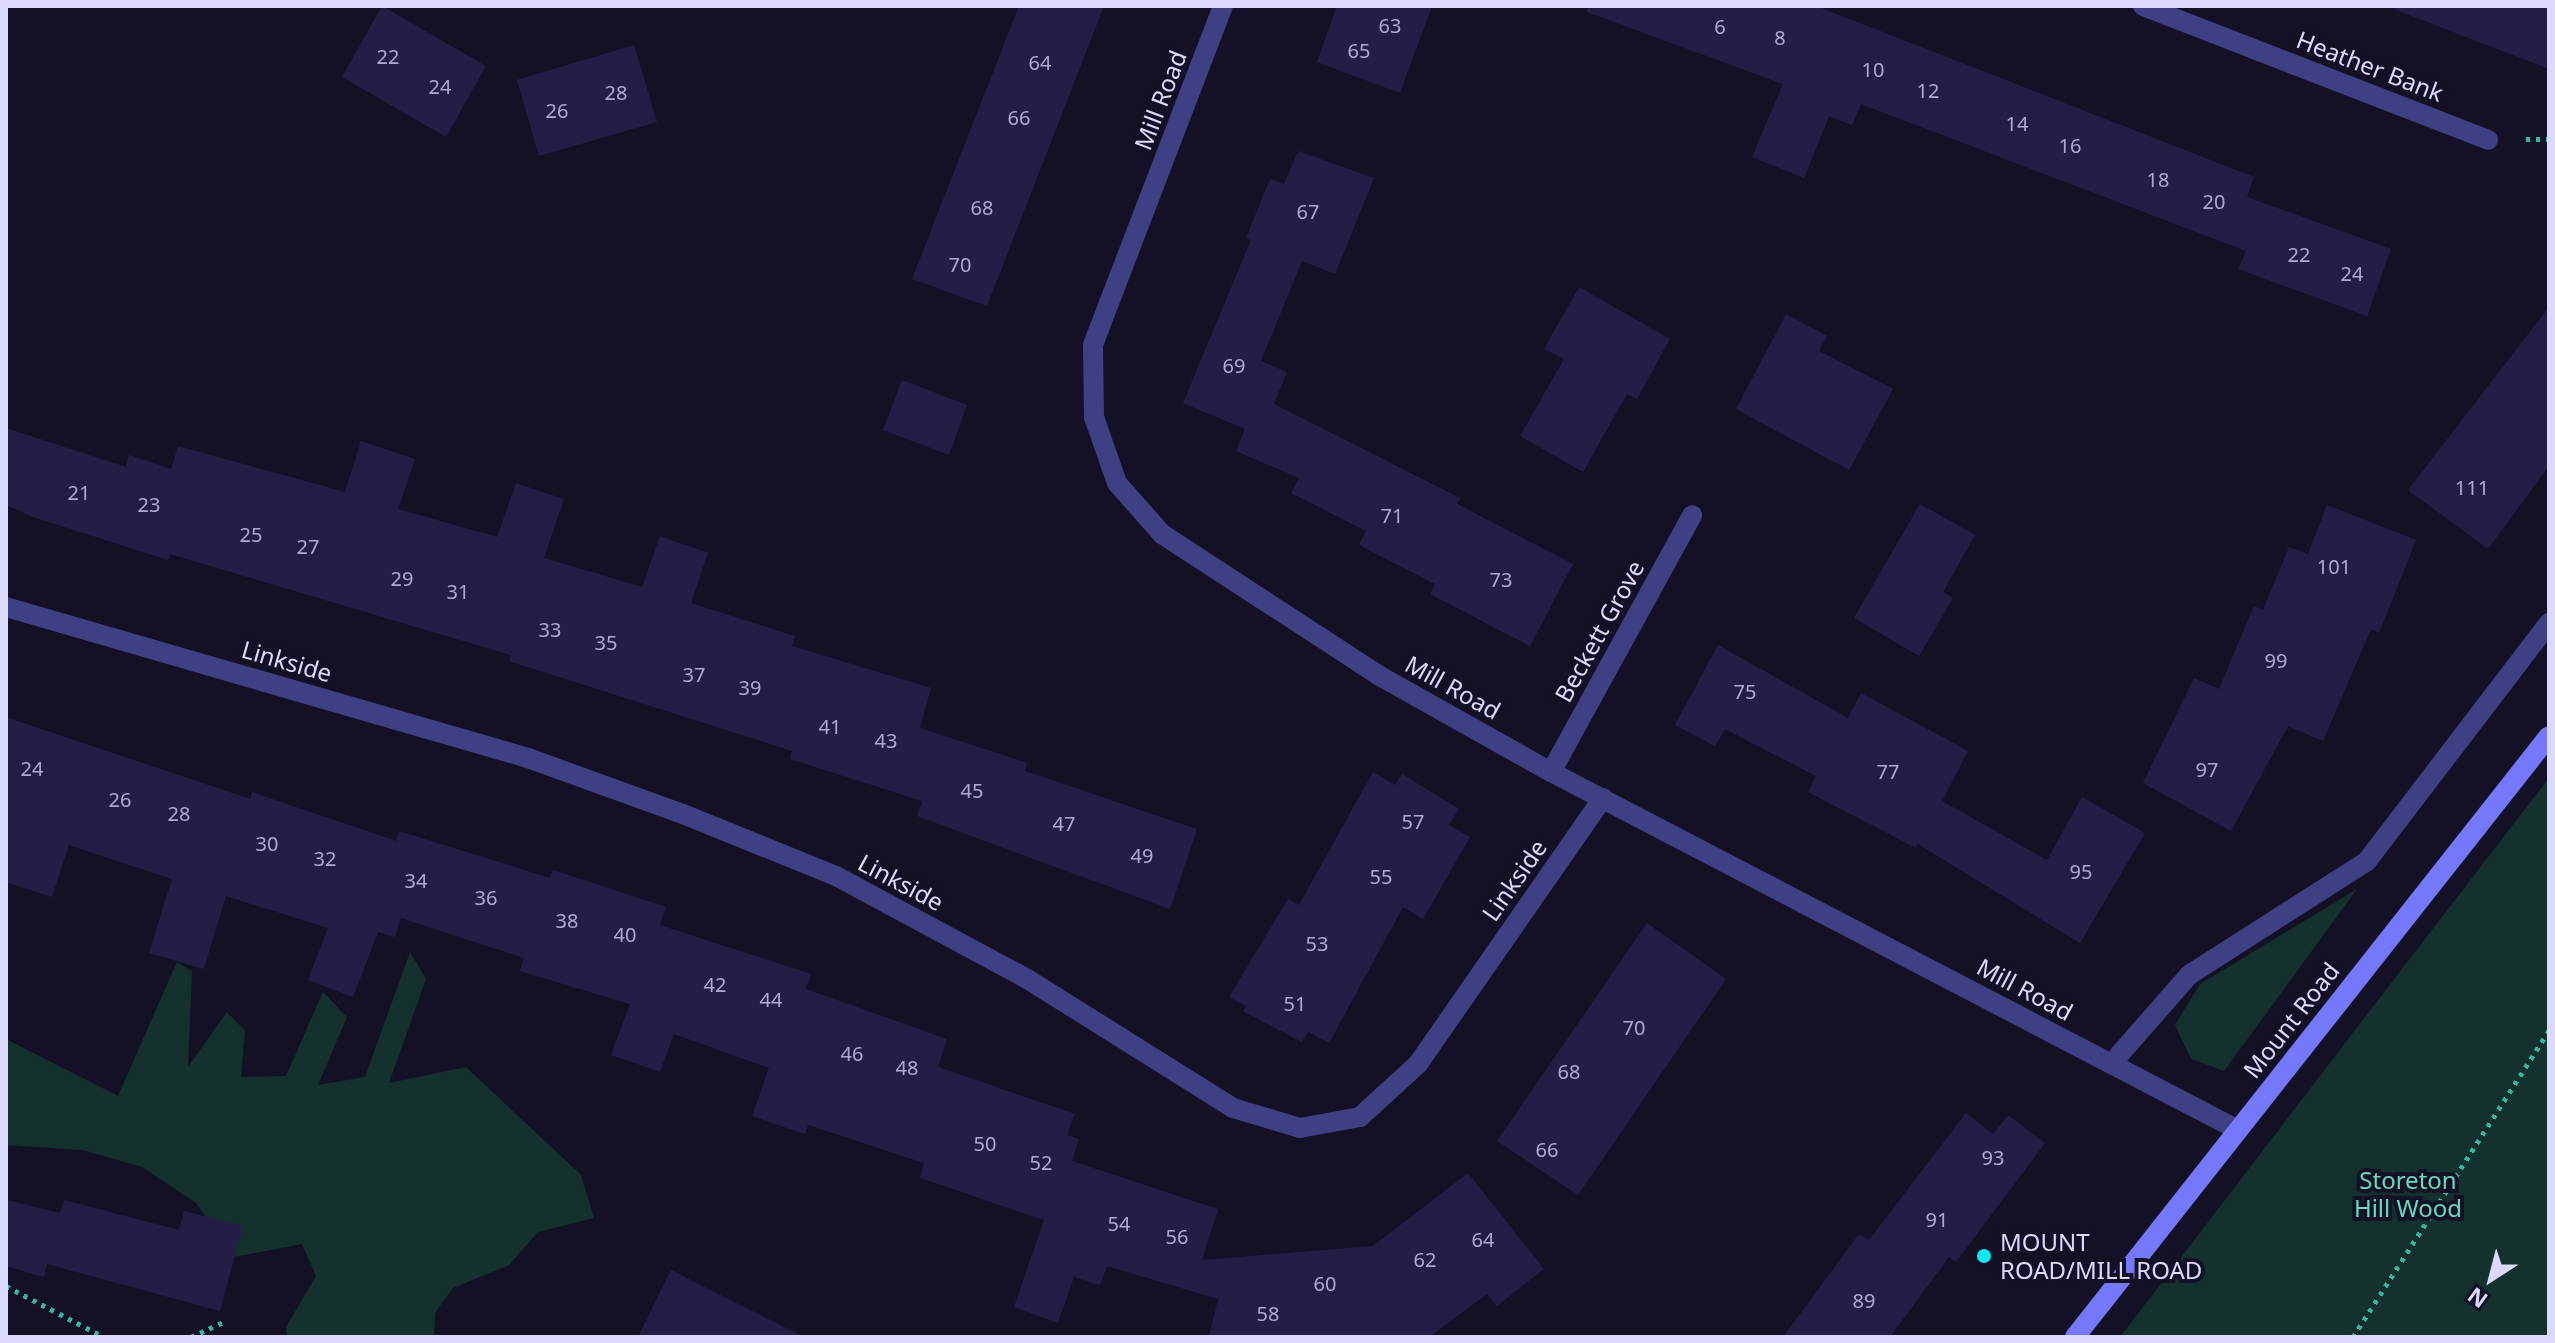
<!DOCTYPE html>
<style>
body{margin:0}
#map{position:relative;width:2555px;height:1343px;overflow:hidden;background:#141127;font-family:"Noto Sans",sans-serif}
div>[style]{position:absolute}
.green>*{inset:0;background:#14312e}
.building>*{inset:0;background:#241e47}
.path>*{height:5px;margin-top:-2.5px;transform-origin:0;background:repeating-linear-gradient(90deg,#36b4a6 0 4px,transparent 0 10px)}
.lane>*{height:20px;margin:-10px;padding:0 10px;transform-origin:10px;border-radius:10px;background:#3f3f83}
.street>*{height:20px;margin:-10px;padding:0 10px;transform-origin:10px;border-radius:10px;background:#3f3f83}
.secondary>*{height:20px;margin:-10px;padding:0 10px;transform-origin:10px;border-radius:10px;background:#7578f8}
.dots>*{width:22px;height:22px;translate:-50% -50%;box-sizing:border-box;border:4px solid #141127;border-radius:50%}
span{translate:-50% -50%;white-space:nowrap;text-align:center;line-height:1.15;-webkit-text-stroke:8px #141127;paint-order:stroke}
.number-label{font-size:20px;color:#adaad0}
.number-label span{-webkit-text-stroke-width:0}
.street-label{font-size:24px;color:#dbd9fd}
.park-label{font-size:24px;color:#68dab8}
.poi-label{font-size:24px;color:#dbd9fd}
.left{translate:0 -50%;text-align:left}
.frame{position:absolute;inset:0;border:8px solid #dbd9fd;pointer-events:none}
.north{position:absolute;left:2451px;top:1239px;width:80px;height:80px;-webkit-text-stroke:6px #141127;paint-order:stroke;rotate:216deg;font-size:22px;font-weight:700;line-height:32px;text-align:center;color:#dbd9fd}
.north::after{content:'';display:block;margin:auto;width:28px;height:36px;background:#dbd9fd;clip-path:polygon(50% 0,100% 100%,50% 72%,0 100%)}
</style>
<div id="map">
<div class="green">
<div style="clip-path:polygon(2549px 778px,2549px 1337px,2120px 1337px,2385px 991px)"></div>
<div style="clip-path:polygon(2357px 889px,2224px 1071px,2191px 1059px,2175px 1025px,2200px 984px)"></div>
<div style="clip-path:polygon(410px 952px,426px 979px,389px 1083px,466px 1067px,581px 1175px,594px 1218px,538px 1232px,509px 1265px,453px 1288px,435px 1313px,434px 1337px,287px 1337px,286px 1327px,316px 1276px,302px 1244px,234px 1257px,196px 1203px,142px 1167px,83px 1150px,6px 1145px,6px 1039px,118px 1096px,177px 962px,192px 971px,188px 1067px,227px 1012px,245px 1031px,241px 1077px,286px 1076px,323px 992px,347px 1017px,318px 1085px,365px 1077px)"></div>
</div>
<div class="building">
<div style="clip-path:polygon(382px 6px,486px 66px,446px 137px,342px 77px)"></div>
<div style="clip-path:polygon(1019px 6px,1104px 6px,987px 306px,912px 279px)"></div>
<div style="clip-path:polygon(1337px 6px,1432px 6px,1400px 93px,1317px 62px)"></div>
<div style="clip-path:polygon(1588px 6px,1816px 6px,2254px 177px,2247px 197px,2391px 249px,2367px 316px,2238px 269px,2246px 251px,1861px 104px,1852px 125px,1829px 116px,1804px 178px,1752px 157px,1783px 84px,1587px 12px)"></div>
<div style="clip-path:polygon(2397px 6px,2549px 6px,2549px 69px,2396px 10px)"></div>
<div style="clip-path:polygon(634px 45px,657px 122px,539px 156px,517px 80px)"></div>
<div style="clip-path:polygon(1298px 151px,1374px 178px,1335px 274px,1302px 261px,1261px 361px,1287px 372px,1274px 404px,1460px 498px,1457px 504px,1573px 564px,1530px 646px,1430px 594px,1435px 584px,1359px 545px,1366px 531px,1291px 493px,1299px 478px,1236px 451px,1245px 429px,1183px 403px,1251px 240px,1246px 238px,1270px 179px,1284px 184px)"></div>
<div style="clip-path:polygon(1579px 287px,1670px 339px,1637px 399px,1627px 394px,1583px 472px,1520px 436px,1564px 359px,1544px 349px)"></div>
<div style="clip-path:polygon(2549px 307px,2549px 466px,2488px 549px,2408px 490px)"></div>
<div style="clip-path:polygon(1786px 314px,1827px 336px,1819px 351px,1893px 389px,1849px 470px,1736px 409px)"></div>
<div style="clip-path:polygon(902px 380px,967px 405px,949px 455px,883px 430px)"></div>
<div style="clip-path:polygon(6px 428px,126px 467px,129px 455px,171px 469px,178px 446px,345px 492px,361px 441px,415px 459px,398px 509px,497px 537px,516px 483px,564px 499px,544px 558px,642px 587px,660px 536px,708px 553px,691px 603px,795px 636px,792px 646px,931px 688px,920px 728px,1027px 763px,1025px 771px,1197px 829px,1170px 909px,917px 816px,922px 801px,790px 759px,792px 751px,509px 661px,511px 655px,170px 554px,168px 560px,33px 517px,6px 505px)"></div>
<div style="clip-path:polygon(1920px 504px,1975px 535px,1943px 592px,1953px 598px,1919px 656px,1854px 618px)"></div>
<div style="clip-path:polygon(2327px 505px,2416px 540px,2379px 633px,2371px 629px,2323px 741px,2288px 726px,2231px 831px,2143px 783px,2194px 678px,2219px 689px,2254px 606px,2263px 610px,2289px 547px,2308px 554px)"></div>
<div style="clip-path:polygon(1718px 645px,1848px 718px,1861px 693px,1968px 751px,1942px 801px,2047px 860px,2082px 797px,2145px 833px,2080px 943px,1918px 844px,1916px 848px,1808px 792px,1816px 776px,1725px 729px,1715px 746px,1675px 725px)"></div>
<div style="clip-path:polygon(6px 717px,250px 799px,252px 792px,396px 841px,399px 831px,550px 878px,553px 870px,666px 907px,660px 925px,811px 974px,806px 989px,947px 1039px,938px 1067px,1075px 1114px,1067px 1135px,1079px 1139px,1072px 1161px,1218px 1209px,1202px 1260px,1373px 1246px,1468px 1173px,1544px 1269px,1497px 1306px,1487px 1294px,1429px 1337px,1209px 1337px,1218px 1299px,1107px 1266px,1100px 1285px,1074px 1277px,1058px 1323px,1014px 1307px,1044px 1220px,920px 1178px,924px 1163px,808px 1125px,805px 1134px,752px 1116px,769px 1068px,674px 1034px,660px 1072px,611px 1055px,630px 1004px,520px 971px,524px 958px,401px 918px,395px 937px,378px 932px,353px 997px,308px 980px,328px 928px,226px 896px,204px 969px,149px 953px,172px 879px,69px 845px,52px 897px,6px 882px)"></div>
<div style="clip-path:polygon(1373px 772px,1395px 785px,1402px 774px,1459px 809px,1449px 825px,1470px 837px,1423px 919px,1403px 907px,1329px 1043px,1308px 1032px,1302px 1042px,1243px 1011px,1246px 1006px,1229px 997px,1288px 899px,1299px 905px)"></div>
<div style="clip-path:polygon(1647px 923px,1726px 979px,1578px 1195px,1497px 1141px)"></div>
<div style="clip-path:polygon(1966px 1113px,1993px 1134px,2008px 1115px,2045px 1143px,1956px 1262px,1949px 1257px,1890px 1337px,1783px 1337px,1859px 1234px,1869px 1240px)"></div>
<div style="clip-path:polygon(6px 1200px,60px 1213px,64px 1200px,179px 1230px,184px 1211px,243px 1226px,220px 1311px,47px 1264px,44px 1277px,6px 1266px)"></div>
<div style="clip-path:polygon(671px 1270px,804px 1337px,638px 1337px)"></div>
</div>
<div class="path">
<div style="left:2526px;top:139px;width:23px"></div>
<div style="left:6px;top:1286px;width:110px;rotate:27.5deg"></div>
<div style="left:191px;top:1337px;width:38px;rotate:-25deg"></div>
<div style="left:2353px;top:1337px;width:364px;rotate:-57.4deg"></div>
</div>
<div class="lane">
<div style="left:2112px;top:1063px;width:117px;rotate:-48.8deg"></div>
<div style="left:2189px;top:975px;width:211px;rotate:-32.6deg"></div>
<div style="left:2367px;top:861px;width:300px;rotate:-52.6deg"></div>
</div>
<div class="street">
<div style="left:1223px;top:6px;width:363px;rotate:111deg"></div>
<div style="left:1093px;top:345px;width:72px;rotate:89.2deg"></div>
<div style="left:1094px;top:417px;width:70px;rotate:70.8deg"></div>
<div style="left:1117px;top:483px;width:68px;rotate:48.6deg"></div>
<div style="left:1162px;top:534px;width:258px;rotate:33.1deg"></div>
<div style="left:1378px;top:675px;width:198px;rotate:29.3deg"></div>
<div style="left:1551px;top:772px;width:775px;rotate:27.52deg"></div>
<div style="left:2143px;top:6px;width:370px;rotate:21.2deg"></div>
<div style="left:6px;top:607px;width:543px;rotate:16.13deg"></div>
<div style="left:528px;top:758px;width:165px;rotate:19.9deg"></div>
<div style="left:683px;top:814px;width:165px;rotate:22.1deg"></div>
<div style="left:836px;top:876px;width:219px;rotate:28.3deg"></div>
<div style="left:1029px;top:980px;width:241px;rotate:32.1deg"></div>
<div style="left:1233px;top:1108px;width:70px;rotate:16.6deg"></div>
<div style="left:1300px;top:1128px;width:61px;rotate:-10.4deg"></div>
<div style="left:1360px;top:1117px;width:79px;rotate:-42.4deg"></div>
<div style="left:1418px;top:1064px;width:324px;rotate:-55.2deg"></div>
<div style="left:1551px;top:772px;width:293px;rotate:-61.2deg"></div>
</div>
<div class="secondary">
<div style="left:2075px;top:1337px;width:765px;rotate:-51.74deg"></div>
</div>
<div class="dots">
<div style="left:1984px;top:1256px;background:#0fe7f3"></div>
</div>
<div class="number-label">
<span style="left:1390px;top:25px">63</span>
<span style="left:1720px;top:26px">6</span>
<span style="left:1780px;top:37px">8</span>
<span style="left:1359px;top:50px">65</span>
<span style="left:388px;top:56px">22</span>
<span style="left:1040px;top:62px">64</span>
<span style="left:1873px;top:69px">10</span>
<span style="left:440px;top:86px">24</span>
<span style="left:1928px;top:90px">12</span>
<span style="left:616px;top:92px">28</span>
<span style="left:557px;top:110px">26</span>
<span style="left:1019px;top:117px">66</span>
<span style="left:2017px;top:123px">14</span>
<span style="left:2070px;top:145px">16</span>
<span style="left:2158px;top:179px">18</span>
<span style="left:2214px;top:201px">20</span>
<span style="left:982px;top:207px">68</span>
<span style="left:1308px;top:211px">67</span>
<span style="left:2299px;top:254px">22</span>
<span style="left:960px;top:264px">70</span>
<span style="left:2352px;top:273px">24</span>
<span style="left:1234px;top:365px">69</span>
<span style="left:2472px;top:487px">111</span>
<span style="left:79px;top:492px">21</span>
<span style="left:149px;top:504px">23</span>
<span style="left:1392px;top:515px">71</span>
<span style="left:251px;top:534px">25</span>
<span style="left:308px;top:546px">27</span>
<span style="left:2334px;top:566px">101</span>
<span style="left:402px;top:578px">29</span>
<span style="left:1501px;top:579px">73</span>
<span style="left:458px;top:591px">31</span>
<span style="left:550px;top:629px">33</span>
<span style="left:606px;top:642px">35</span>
<span style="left:2276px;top:660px">99</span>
<span style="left:694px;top:674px">37</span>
<span style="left:750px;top:687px">39</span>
<span style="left:1745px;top:691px">75</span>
<span style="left:830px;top:726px">41</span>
<span style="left:886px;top:740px">43</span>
<span style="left:32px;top:768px">24</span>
<span style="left:2207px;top:769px">97</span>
<span style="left:1888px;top:771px">77</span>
<span style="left:972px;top:790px">45</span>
<span style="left:120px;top:799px">26</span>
<span style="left:179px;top:813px">28</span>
<span style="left:1413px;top:821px">57</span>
<span style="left:1064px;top:823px">47</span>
<span style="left:267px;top:843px">30</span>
<span style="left:1142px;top:855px">49</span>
<span style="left:325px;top:858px">32</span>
<span style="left:2081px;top:871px">95</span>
<span style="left:1381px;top:876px">55</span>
<span style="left:416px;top:880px">34</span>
<span style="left:486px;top:897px">36</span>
<span style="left:567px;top:920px">38</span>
<span style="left:625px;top:934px">40</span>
<span style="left:1317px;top:943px">53</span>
<span style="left:715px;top:984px">42</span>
<span style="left:771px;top:999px">44</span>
<span style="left:1295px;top:1003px">51</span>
<span style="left:1634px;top:1027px">70</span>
<span style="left:852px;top:1053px">46</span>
<span style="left:907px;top:1067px">48</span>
<span style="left:1569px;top:1071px">68</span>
<span style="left:985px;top:1143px">50</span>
<span style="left:1547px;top:1149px">66</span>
<span style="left:1993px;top:1157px">93</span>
<span style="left:1041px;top:1162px">52</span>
<span style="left:1937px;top:1219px">91</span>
<span style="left:1119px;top:1223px">54</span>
<span style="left:1177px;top:1236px">56</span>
<span style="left:1483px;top:1239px">64</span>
<span style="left:1425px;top:1259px">62</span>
<span style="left:1325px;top:1283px">60</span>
<span style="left:1864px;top:1300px">89</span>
<span style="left:1268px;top:1313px">58</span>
</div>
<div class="street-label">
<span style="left:2370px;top:66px;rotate:21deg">Heather Bank</span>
<span style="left:1160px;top:100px;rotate:-69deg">Mill Road</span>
<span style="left:1599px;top:631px;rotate:-61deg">Beckett Grove</span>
<span style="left:287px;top:661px;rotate:16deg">Linkside</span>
<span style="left:1453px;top:687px;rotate:29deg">Mill Road</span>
<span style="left:1514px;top:880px;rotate:-55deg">Linkside</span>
<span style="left:901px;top:882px;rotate:28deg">Linkside</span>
<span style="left:2025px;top:989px;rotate:28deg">Mill Road</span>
<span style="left:2291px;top:1020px;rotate:-52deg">Mount Road</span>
</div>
<div class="park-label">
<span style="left:2408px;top:1194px">Storeton<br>Hill Wood</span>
</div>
<div class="poi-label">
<span class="left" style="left:2000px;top:1256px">MOUNT<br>ROAD/MILL ROAD</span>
</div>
<div class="frame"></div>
<div class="north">N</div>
</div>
